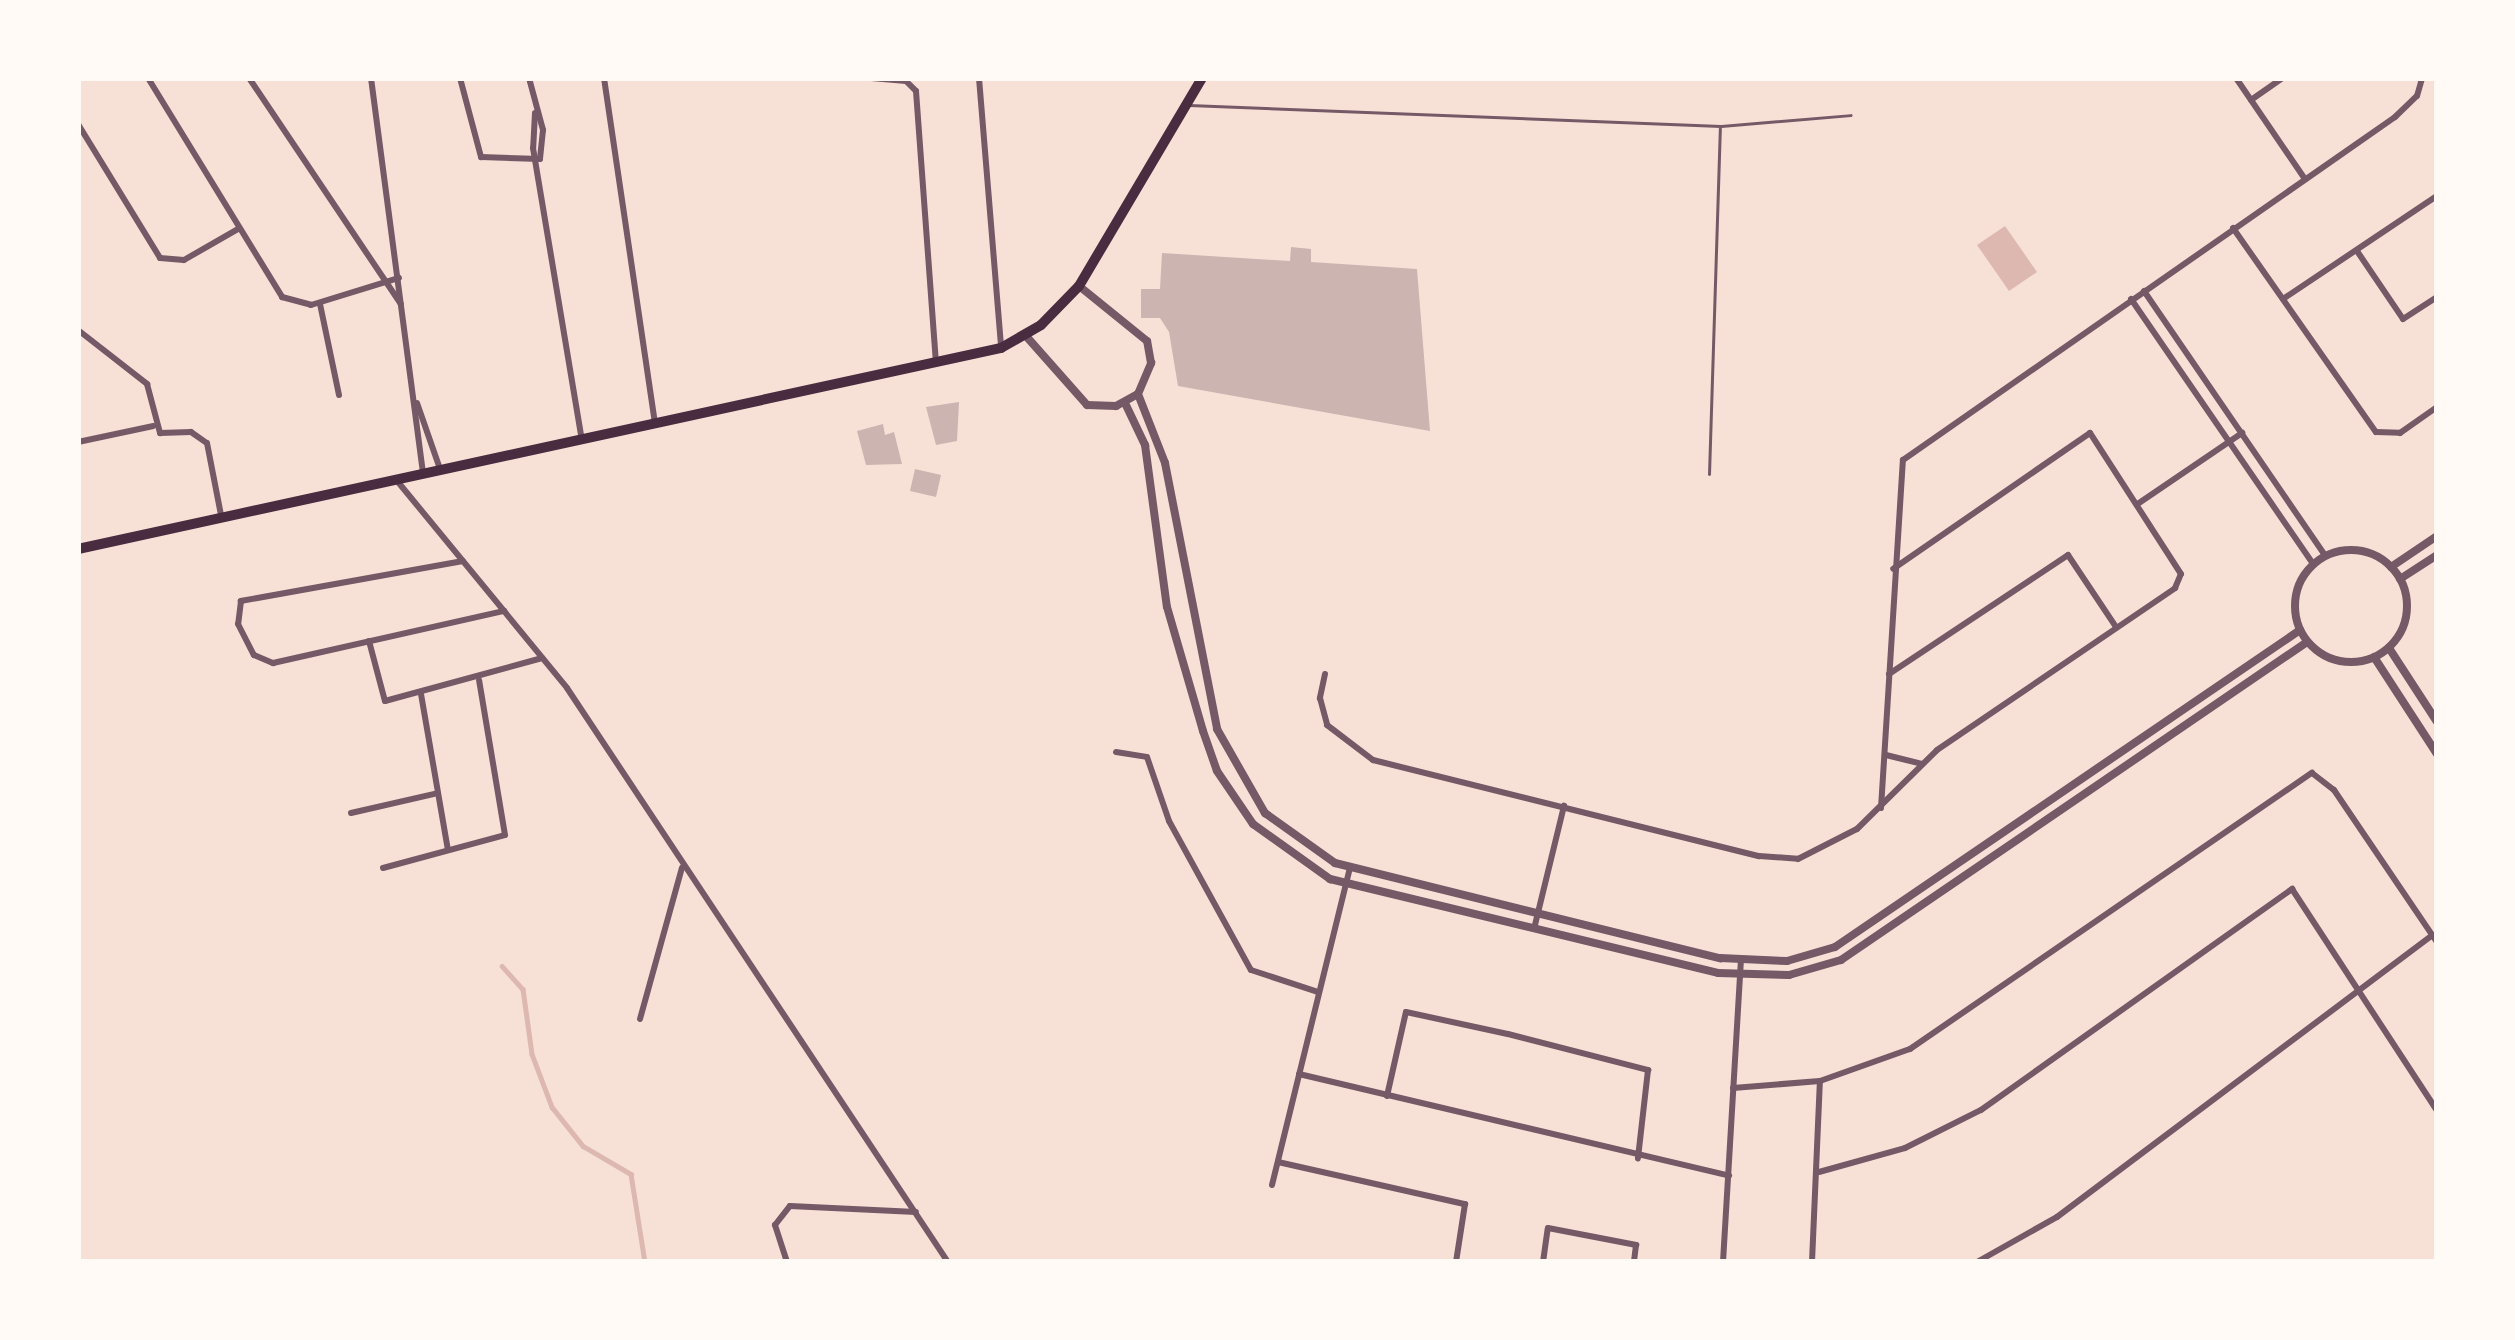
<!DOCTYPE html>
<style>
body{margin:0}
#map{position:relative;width:2515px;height:1340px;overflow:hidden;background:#f7e1d7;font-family:Jost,sans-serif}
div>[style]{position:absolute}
.water>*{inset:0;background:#dcb8b0}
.stream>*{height:4.5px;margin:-2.25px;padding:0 2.25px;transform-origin:2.25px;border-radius:2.25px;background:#dcb8b0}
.building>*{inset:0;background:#ccb4b1}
.service>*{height:3px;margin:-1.5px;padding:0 1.5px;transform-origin:1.5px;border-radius:1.5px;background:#755966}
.minor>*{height:6px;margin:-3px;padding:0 3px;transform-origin:3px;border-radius:3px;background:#755966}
.tertiary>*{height:8px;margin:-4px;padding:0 4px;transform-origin:4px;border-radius:4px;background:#755966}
.tertiary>.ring{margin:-4px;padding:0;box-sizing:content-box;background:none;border:8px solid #755966;border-radius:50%}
.primary>*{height:10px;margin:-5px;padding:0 5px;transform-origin:5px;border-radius:5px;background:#4a2c40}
span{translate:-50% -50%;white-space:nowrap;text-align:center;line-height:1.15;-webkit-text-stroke:9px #fffaf5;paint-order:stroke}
.frame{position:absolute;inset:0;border:81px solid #fffaf5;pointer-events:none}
</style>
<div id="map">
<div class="water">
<div style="clip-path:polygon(2005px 226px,2037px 272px,2009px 291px,1977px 245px)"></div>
</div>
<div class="stream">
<div style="left:502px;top:966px;width:31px;rotate:48deg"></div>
<div style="left:523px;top:989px;width:66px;rotate:82.1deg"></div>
<div style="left:532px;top:1054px;width:57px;rotate:69.3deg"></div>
<div style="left:552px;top:1107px;width:50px;rotate:51.5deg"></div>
<div style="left:583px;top:1146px;width:56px;rotate:30.3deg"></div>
<div style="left:631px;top:1174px;width:89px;rotate:81deg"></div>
</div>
<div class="building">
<div style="clip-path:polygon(1291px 247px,1311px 249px,1311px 262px,1417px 269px,1430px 431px,1178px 386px,1169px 332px,1160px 318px,1141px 318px,1141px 289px,1160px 289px,1162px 253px,1290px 261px)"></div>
<div style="clip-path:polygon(959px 402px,957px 441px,936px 445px,926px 407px)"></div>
<div style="clip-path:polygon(883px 424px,885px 435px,894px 432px,902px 464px,866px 465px,857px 431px)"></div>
<div style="clip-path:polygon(915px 469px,941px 475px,936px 497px,910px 491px)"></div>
</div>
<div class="service">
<div style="left:1189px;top:105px;width:532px;rotate:2.26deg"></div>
<div style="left:1721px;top:126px;width:130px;rotate:-4.8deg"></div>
<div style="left:1709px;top:474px;width:346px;rotate:-88.2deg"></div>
</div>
<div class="minor">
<div style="left:148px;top:78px;width:257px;rotate:58.5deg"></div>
<div style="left:282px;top:297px;width:30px;rotate:15deg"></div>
<div style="left:311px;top:305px;width:92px;rotate:-17.1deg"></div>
<div style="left:249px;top:78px;width:272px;rotate:56.1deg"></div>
<div style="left:371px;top:78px;width:398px;rotate:82.5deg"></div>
<div style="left:460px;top:78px;width:82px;rotate:75.1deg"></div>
<div style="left:481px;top:157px;width:59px;rotate:1.9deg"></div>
<div style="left:529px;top:78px;width:54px;rotate:74.9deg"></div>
<div style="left:543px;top:130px;width:29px;rotate:96deg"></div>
<div style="left:604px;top:78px;width:350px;rotate:81.6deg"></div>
<div style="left:871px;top:78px;width:35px;rotate:5deg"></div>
<div style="left:906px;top:81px;width:14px;rotate:45deg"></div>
<div style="left:916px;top:91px;width:273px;rotate:85.8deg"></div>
<div style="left:979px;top:78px;width:271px;rotate:85.3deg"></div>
<div style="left:2236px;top:78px;width:122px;rotate:55.7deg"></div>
<div style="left:2251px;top:100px;width:38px;rotate:-35deg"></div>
<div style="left:535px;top:113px;width:35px;rotate:93deg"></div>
<div style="left:533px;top:148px;width:296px;rotate:80.5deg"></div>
<div style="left:78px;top:124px;width:157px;rotate:58.5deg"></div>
<div style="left:160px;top:258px;width:24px;rotate:5deg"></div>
<div style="left:184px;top:260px;width:62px;rotate:-29.9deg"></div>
<div style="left:2233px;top:228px;width:249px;rotate:55deg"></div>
<div style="left:2376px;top:432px;width:24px;rotate:2deg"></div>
<div style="left:2400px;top:433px;width:45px;rotate:-35.1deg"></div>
<div style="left:2357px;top:251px;width:82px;rotate:55.9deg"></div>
<div style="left:2403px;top:319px;width:40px;rotate:-32.9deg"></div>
<div style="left:2144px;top:291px;width:320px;rotate:55.6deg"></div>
<div style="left:2131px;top:299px;width:321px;rotate:55.5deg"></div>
<div style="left:2283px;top:299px;width:185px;rotate:-33.8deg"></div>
<div style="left:320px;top:304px;width:93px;rotate:78.2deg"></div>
<div style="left:78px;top:330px;width:88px;rotate:38deg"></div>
<div style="left:147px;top:384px;width:51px;rotate:75.1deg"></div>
<div style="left:160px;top:433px;width:31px;rotate:-2deg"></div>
<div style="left:191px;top:432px;width:19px;rotate:35deg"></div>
<div style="left:207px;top:443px;width:73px;rotate:79deg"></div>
<div style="left:417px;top:403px;width:70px;rotate:70.8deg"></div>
<div style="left:78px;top:442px;width:77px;rotate:-12deg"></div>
<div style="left:398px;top:482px;width:266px;rotate:50.6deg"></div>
<div style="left:567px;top:688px;width:689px;rotate:56.43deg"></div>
<div style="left:2139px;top:503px;width:125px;rotate:-34.2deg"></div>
<div style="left:463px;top:561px;width:226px;rotate:169.8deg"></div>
<div style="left:241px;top:601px;width:23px;rotate:97deg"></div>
<div style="left:238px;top:624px;width:35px;rotate:63deg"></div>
<div style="left:254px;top:655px;width:21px;rotate:23deg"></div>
<div style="left:273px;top:663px;width:237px;rotate:-12.7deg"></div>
<div style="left:369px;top:641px;width:62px;rotate:75.1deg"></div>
<div style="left:385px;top:701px;width:163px;rotate:-15.3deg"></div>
<div style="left:1325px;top:674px;width:25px;rotate:102deg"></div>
<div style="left:1320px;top:698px;width:28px;rotate:75deg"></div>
<div style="left:1327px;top:725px;width:58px;rotate:37.3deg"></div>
<div style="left:1373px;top:760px;width:398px;rotate:14deg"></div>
<div style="left:1759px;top:856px;width:39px;rotate:4deg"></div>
<div style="left:1798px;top:859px;width:66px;rotate:-27deg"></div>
<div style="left:1857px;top:829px;width:112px;rotate:-44.6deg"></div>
<div style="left:1937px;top:750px;width:288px;rotate:-34.2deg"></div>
<div style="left:2175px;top:588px;width:15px;rotate:-67deg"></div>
<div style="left:2181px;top:574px;width:168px;rotate:-122.8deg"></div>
<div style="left:2090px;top:433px;width:239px;rotate:145.4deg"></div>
<div style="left:1889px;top:674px;width:215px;rotate:-33.6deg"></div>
<div style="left:2068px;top:555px;width:87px;rotate:56.3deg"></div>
<div style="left:421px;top:694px;width:158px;rotate:80.2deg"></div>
<div style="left:1116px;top:752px;width:31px;rotate:9deg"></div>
<div style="left:1147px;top:757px;width:68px;rotate:71deg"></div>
<div style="left:1169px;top:821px;width:170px;rotate:61.2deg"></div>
<div style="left:1251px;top:970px;width:71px;rotate:18.2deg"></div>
<div style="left:1886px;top:755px;width:37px;rotate:14deg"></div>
<div style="left:1881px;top:808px;width:349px;rotate:-86.4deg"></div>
<div style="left:1903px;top:460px;width:600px;rotate:-34.88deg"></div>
<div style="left:2395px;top:117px;width:30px;rotate:-44deg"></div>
<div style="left:2417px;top:96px;width:19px;rotate:-74deg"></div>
<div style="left:351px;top:813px;width:89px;rotate:-12.9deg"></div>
<div style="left:383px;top:868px;width:126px;rotate:-15.1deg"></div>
<div style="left:505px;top:835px;width:157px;rotate:-99.5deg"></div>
<div style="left:1534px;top:929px;width:127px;rotate:-76.3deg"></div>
<div style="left:640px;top:1019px;width:157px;rotate:-74.5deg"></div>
<div style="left:1299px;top:1074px;width:442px;rotate:13.3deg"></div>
<div style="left:1733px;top:1088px;width:87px;rotate:-4.6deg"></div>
<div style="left:1820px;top:1081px;width:96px;rotate:-19.6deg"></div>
<div style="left:1910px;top:1049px;width:488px;rotate:-34.5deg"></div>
<div style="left:2312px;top:773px;width:28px;rotate:38deg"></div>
<div style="left:2334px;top:790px;width:184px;rotate:55.9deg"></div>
<div style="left:1387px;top:1096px;width:86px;rotate:-77.3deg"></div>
<div style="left:1406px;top:1012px;width:104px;rotate:12.2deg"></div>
<div style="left:1508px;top:1034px;width:145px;rotate:14.4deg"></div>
<div style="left:1648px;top:1070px;width:89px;rotate:96.5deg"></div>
<div style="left:1278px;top:1162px;width:192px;rotate:12.7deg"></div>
<div style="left:1465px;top:1204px;width:59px;rotate:98.8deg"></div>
<div style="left:1819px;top:1172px;width:89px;rotate:-15.6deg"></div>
<div style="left:1905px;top:1148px;width:85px;rotate:-26.6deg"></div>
<div style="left:1981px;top:1110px;width:382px;rotate:-35.4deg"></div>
<div style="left:2292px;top:889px;width:265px;rotate:56.8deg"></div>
<div style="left:1272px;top:1185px;width:326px;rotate:-76.2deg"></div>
<div style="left:787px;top:1262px;width:39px;rotate:-108deg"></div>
<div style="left:775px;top:1225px;width:24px;rotate:-52deg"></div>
<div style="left:790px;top:1206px;width:126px;rotate:2.7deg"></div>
<div style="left:1543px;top:1262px;width:34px;rotate:-82deg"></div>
<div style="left:1548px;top:1228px;width:90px;rotate:10.9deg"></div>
<div style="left:1636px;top:1245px;width:17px;rotate:97deg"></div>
<div style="left:1723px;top:1262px;width:303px;rotate:-86.6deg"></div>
<div style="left:1812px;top:1262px;width:181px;rotate:-87.5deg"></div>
<div style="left:1977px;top:1262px;width:92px;rotate:-29.4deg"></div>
<div style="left:2057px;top:1217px;width:469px;rotate:-36.9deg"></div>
</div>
<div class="tertiary">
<div style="left:1026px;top:336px;width:92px;rotate:48.5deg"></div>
<div style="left:1087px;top:405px;width:29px;rotate:2deg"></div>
<div style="left:1116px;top:406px;width:25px;rotate:-29deg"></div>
<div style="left:1138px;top:394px;width:34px;rotate:-67deg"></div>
<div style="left:1151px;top:363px;width:22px;rotate:-100deg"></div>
<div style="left:1147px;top:341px;width:87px;rotate:-141deg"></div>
<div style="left:1138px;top:394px;width:74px;rotate:68.6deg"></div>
<div style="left:1165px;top:463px;width:271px;rotate:78.9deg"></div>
<div style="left:1217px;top:729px;width:97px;rotate:60.3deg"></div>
<div style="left:1265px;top:813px;width:86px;rotate:35.5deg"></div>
<div style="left:1335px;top:863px;width:397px;rotate:13.9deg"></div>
<div style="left:1720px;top:958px;width:67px;rotate:2.6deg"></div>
<div style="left:1787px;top:961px;width:50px;rotate:-16.3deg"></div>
<div style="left:1835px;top:947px;width:563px;rotate:-34.28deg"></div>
<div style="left:1125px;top:403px;width:47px;rotate:64.5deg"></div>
<div style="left:1145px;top:445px;width:163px;rotate:82.3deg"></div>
<div style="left:1167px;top:607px;width:129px;rotate:73.8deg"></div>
<div style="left:1203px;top:731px;width:42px;rotate:70.7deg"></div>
<div style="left:1217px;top:771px;width:64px;rotate:55.8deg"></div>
<div style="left:1253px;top:824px;width:95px;rotate:35.5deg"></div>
<div style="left:1330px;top:879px;width:399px;rotate:13.6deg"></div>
<div style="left:1718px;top:973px;width:71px;rotate:1.6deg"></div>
<div style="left:1789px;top:975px;width:54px;rotate:-16.1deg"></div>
<div style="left:1841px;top:960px;width:564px;rotate:-34.31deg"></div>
<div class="ring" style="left:2295px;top:550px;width:104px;height:104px"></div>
<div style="left:2391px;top:567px;width:55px;rotate:-34deg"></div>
<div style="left:2400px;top:579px;width:44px;rotate:-33deg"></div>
<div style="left:2389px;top:648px;width:88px;rotate:57deg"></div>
<div style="left:2374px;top:657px;width:116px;rotate:57deg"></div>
</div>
<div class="primary">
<div style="left:78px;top:549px;width:945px;rotate:-12.29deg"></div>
<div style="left:1001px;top:348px;width:46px;rotate:-29.9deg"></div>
<div style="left:1041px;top:325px;width:54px;rotate:-45.7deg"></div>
<div style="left:1079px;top:286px;width:242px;rotate:-59.4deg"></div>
</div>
<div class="frame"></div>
</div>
